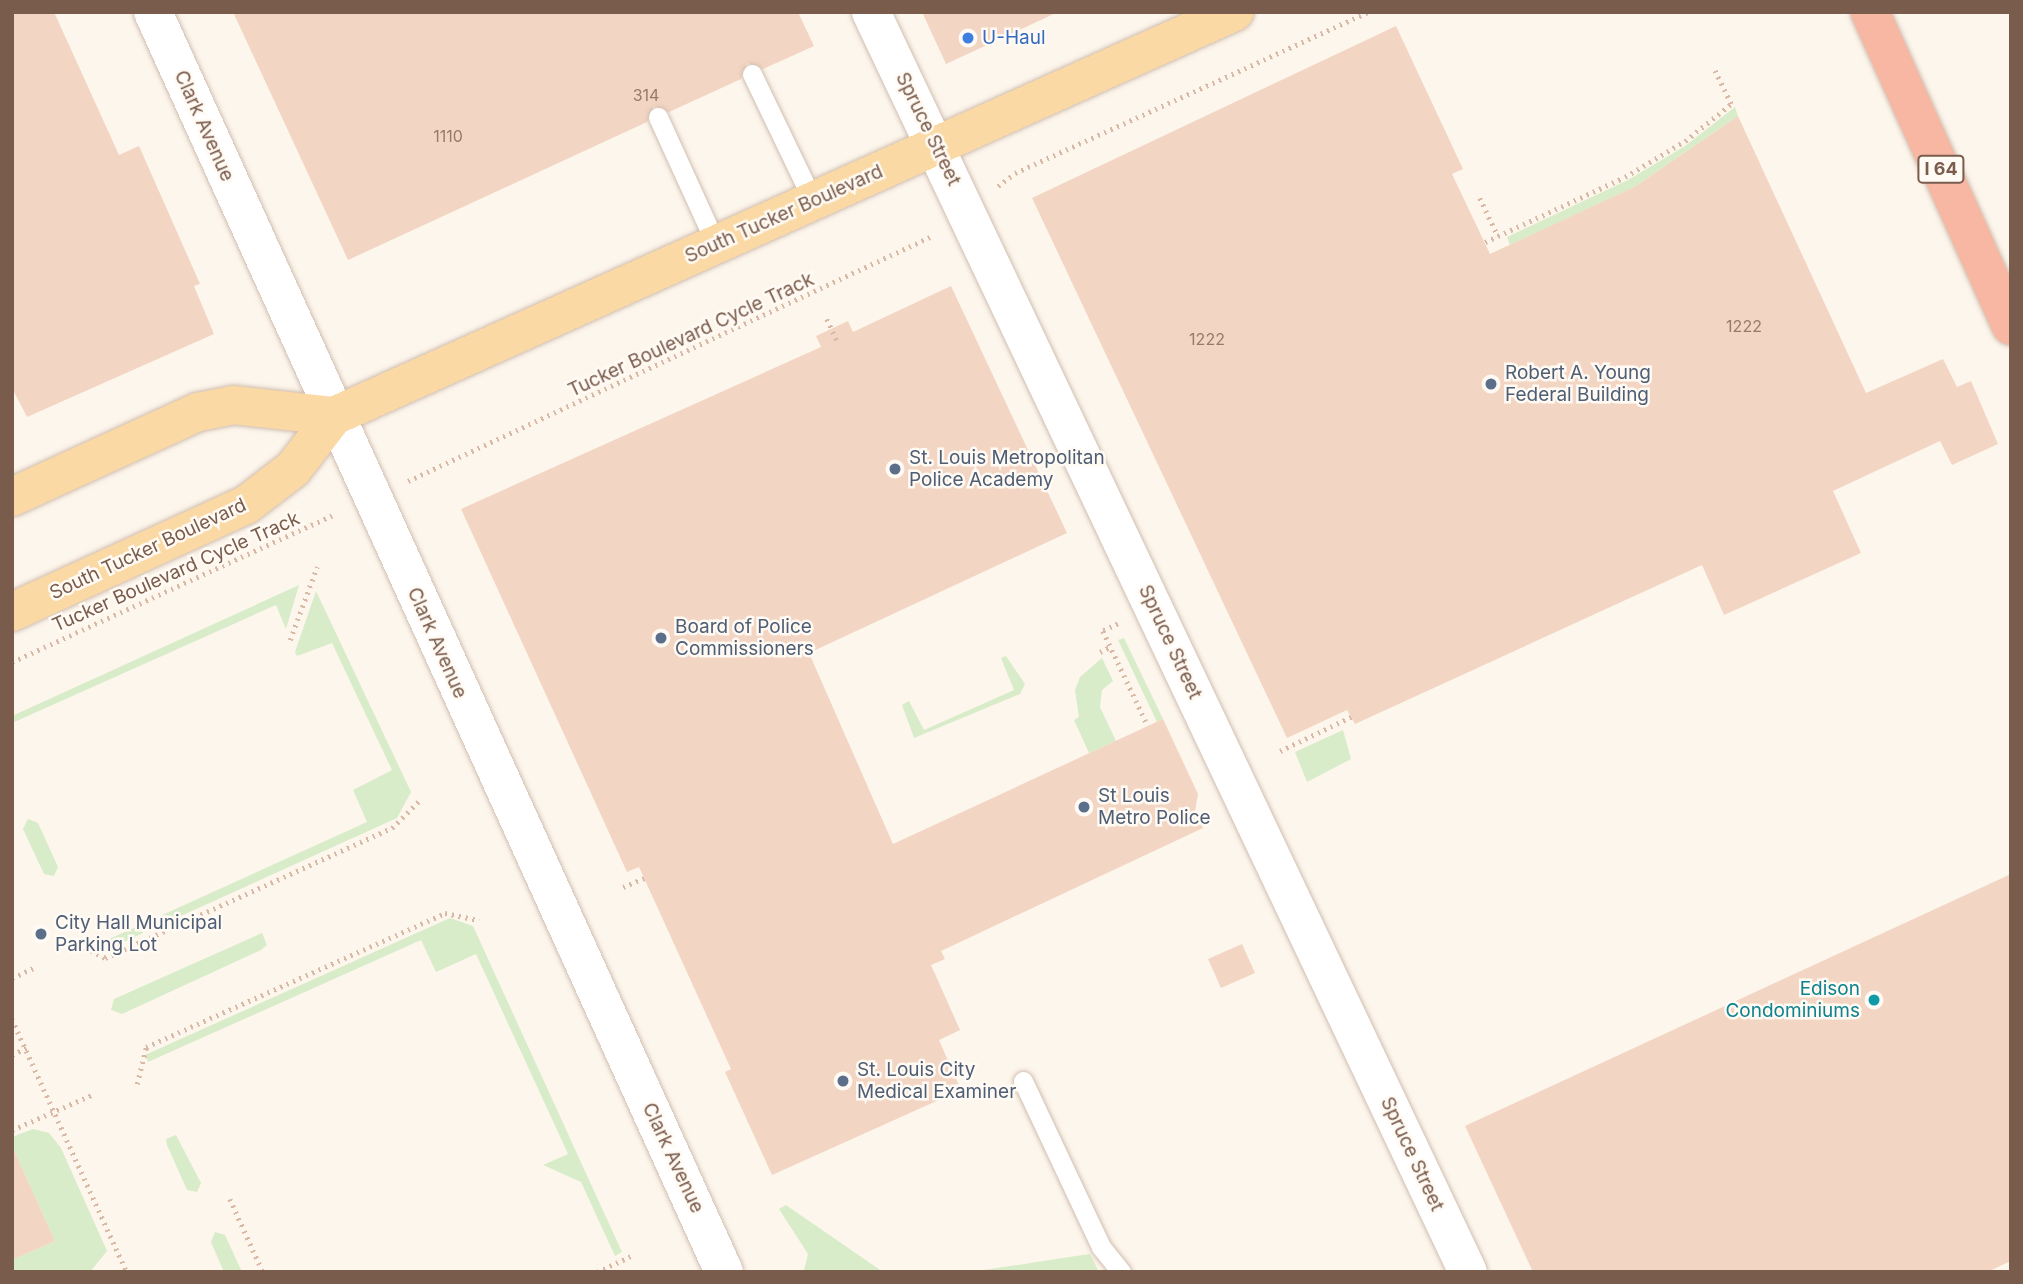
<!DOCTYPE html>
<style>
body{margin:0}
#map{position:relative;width:2023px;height:1284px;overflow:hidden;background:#fdf6ec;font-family:Inter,sans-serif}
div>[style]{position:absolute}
.green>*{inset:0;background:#d8ecc9}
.building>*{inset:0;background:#f3d5c3}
.path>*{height:4.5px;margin-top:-2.25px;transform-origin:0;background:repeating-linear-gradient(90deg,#d9b8a5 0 2px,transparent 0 7px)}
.roads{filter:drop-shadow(0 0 2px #d1beb0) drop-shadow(0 0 2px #d1beb0)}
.service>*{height:19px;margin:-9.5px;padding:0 9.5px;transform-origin:9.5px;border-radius:9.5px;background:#fff}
.minor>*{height:38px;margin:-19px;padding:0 19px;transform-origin:19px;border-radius:19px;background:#fff}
.tertiary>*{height:38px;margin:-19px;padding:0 19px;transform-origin:19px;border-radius:19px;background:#fff}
.primary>*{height:38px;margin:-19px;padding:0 19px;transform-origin:19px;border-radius:19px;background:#fbd9a5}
.motorway>*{height:38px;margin:-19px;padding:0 19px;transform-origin:19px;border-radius:19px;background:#f7b7a3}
.dots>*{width:19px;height:19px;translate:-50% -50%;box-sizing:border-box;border:4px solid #fffaf3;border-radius:50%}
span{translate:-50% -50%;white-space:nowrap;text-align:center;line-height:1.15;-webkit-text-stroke:5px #fffaf3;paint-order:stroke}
.number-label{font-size:16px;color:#987a6a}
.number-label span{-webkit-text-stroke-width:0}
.shield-label span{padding:2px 5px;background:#fffaf3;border:2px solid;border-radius:5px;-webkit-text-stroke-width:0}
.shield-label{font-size:18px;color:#7a5c4d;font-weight:700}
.shop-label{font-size:19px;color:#366cbe}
.left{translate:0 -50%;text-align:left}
.street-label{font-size:19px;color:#7a5c4d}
.service-label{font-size:19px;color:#4e5e75}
.culture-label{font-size:19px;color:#0d838f}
.right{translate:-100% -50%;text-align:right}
.frame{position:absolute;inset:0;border:14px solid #7a5c4d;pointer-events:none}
</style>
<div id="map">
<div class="green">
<div style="clip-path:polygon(1735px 107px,1738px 116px,1636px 186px,1510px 245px,1507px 237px,1628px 180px,1685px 146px)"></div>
<div style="clip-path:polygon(299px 585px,286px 629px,276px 605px,12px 723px,12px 716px)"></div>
<div style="clip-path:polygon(316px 591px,411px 792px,397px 818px,99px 953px,96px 945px,367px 822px,353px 790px,392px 770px,332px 643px,297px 656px,295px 652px)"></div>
<div style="clip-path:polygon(1124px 638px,1163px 719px,1157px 722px,1118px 640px)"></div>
<div style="clip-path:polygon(1006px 656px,1025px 684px,1020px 694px,914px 738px,902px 705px,909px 701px,924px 730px,1014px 690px,1001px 658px)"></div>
<div style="clip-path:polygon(1102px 658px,1113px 681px,1102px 690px,1100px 707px,1116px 741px,1089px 753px,1074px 720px,1079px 717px,1075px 690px,1080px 677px)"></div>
<div style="clip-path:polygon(1343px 730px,1351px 759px,1307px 782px,1295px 752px)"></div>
<div style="clip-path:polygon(28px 819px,38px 823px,58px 867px,54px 876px,44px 874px,23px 829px)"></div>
<div style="clip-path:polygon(450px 918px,473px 926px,622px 1252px,615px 1256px,581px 1182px,543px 1165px,568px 1154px,476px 954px,436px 972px,421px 940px,148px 1062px,145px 1055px)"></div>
<div style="clip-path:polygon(262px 933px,267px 945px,261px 950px,122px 1014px,111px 1010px,114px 999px)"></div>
<div style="clip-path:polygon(33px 1129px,49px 1133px,61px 1148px,107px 1251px,90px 1272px,12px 1272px,12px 1260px,55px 1241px,12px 1146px,12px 1137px)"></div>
<div style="clip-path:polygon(176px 1135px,201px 1183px,197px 1192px,187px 1190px,167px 1145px,166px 1139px)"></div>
<div style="clip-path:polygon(786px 1205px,883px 1272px,804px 1270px,808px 1254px,779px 1209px)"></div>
<div style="clip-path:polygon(215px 1232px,225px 1235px,242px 1272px,224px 1272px,211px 1242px)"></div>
<div style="clip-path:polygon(1090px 1254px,1099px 1272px,971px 1272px,1076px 1256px)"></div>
</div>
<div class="building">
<div style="clip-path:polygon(12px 12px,54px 12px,119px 155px,139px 146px,200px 284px,194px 286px,214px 334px,27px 417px,12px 388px)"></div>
<div style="clip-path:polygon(233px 12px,798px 12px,814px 46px,763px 69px,747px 63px,741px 79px,669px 112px,654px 106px,647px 122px,348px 260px)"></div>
<div style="clip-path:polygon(922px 12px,1058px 12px,946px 64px)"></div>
<div style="clip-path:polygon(1396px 26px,1463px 169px,1452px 174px,1490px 254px,1636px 186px,1738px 116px,1866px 393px,1943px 359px,1957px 387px,1971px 381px,1998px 444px,1952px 465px,1940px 441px,1833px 491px,1861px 553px,1724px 615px,1702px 565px,1355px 724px,1347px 710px,1287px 738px,1032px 198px)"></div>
<div style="clip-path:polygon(951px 286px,1067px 533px,809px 653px,893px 844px,1163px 719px,1198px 794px,1195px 811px,1203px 828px,941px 951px,945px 959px,931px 965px,960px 1030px,939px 1040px,961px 1090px,772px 1175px,725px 1072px,731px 1069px,639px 867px,627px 872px,461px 509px,821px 347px,816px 336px,848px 321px,853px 332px)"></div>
<div style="clip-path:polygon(2011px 874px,2011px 1261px,1987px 1272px,1533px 1272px,1465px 1126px)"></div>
<div style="clip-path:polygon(1242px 944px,1255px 973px,1221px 988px,1208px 959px)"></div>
<div style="clip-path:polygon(12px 1146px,55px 1241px,12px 1260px)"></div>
</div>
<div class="path">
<div style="left:998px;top:186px;width:21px;rotate:-37deg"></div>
<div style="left:1015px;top:173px;width:388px;rotate:-24.5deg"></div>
<div style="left:1480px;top:198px;width:42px;rotate:64.7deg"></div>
<div style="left:1485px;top:242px;width:154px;rotate:-24.9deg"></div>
<div style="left:1625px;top:177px;width:70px;rotate:-31deg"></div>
<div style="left:1685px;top:141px;width:59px;rotate:-38.8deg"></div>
<div style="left:1731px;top:104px;width:39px;rotate:-116deg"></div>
<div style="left:827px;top:319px;width:23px;rotate:65deg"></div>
<div style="left:408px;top:481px;width:578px;rotate:-25.06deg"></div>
<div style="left:1118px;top:624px;width:17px;rotate:155deg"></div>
<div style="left:1103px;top:631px;width:105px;rotate:64.7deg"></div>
<div style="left:290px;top:640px;width:78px;rotate:-69.7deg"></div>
<div style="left:1100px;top:652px;width:11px;rotate:-27deg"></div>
<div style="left:12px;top:662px;width:356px;rotate:-24.6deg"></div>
<div style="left:1280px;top:751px;width:79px;rotate:-25.6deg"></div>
<div style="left:623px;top:887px;width:23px;rotate:-23deg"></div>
<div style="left:72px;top:941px;width:37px;rotate:27deg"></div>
<div style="left:105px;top:958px;width:315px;rotate:-24.4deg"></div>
<div style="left:392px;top:828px;width:41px;rotate:-45deg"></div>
<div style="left:12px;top:978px;width:26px;rotate:-25deg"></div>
<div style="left:12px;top:1019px;width:278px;rotate:65.6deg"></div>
<div style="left:12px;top:1055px;width:16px;rotate:-27deg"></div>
<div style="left:137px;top:1084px;width:38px;rotate:-76deg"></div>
<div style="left:146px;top:1047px;width:328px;rotate:-24.1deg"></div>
<div style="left:445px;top:913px;width:35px;rotate:12deg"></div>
<div style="left:12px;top:1130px;width:90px;rotate:-23.7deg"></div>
<div style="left:230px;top:1199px;width:80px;rotate:65.7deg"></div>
<div style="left:597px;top:1272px;width:40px;rotate:-25deg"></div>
</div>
<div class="roads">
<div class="service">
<div style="left:752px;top:74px;width:141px;rotate:64.3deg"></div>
<div style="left:658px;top:117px;width:140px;rotate:65.5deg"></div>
<div style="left:1023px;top:1081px;width:183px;rotate:64.8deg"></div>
<div style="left:1101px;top:1247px;width:32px;rotate:51deg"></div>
</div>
<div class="minor">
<div style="left:871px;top:12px;width:1394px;rotate:64.65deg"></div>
</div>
<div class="tertiary">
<div style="left:153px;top:12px;width:1383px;rotate:65.62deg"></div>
</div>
<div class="primary">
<div style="left:12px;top:497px;width:205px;rotate:-24.6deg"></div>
<div style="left:198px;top:412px;width:36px;rotate:-11deg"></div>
<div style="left:233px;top:405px;width:102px;rotate:6.2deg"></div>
<div style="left:12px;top:612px;width:257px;rotate:-24.6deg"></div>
<div style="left:246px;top:505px;width:59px;rotate:-37.5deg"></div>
<div style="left:293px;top:469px;width:67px;rotate:-52.3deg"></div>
<div style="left:334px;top:416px;width:987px;rotate:-24.17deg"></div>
</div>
<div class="motorway">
<div style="left:1870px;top:12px;width:344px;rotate:65.8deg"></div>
</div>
</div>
<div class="dots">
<div style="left:968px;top:38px;background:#3f7fe0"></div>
<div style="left:1491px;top:384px;background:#5c6f8a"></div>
<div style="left:895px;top:469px;background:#5c6f8a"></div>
<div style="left:661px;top:638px;background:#5c6f8a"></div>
<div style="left:1084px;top:807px;background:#5c6f8a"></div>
<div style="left:41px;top:934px;background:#5c6f8a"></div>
<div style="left:1874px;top:1000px;background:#0f9aa8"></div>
<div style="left:843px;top:1081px;background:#5c6f8a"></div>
</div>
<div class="number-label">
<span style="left:646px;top:95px">314</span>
<span style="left:448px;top:136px">1110</span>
<span style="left:1744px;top:326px">1222</span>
<span style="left:1207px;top:339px">1222</span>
</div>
<div class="shield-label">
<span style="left:1941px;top:169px">I 64</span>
</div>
<div class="shop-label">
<span class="left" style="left:982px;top:38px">U-Haul</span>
</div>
<div class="street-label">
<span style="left:204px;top:126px;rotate:66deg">Clark Avenue</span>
<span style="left:928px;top:129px;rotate:64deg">Spruce Street</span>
<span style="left:784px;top:214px;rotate:-24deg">South Tucker Boulevard</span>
<span style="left:691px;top:335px;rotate:-25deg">Tucker Boulevard Cycle Track</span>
<span style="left:148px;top:549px;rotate:-25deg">South Tucker Boulevard</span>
<span style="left:176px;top:572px;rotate:-24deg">Tucker Boulevard Cycle Track</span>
<span style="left:1170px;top:642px;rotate:65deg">Spruce Street</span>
<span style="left:437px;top:643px;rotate:66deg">Clark Avenue</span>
<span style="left:1412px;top:1154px;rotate:65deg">Spruce Street</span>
<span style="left:673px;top:1158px;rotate:65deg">Clark Avenue</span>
</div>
<div class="service-label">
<span class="left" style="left:1505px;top:384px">Robert A. Young<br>Federal Building</span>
<span class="left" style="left:909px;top:469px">St. Louis Metropolitan<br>Police Academy</span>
<span class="left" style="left:675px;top:638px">Board of Police<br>Commissioners</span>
<span class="left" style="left:1098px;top:807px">St Louis<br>Metro Police</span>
<span class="left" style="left:55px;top:934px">City Hall Municipal<br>Parking Lot</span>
<span class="left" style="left:857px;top:1081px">St. Louis City<br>Medical Examiner</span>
</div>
<div class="culture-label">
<span class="right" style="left:1860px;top:1000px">Edison<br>Condominiums</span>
</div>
<div class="frame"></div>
</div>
